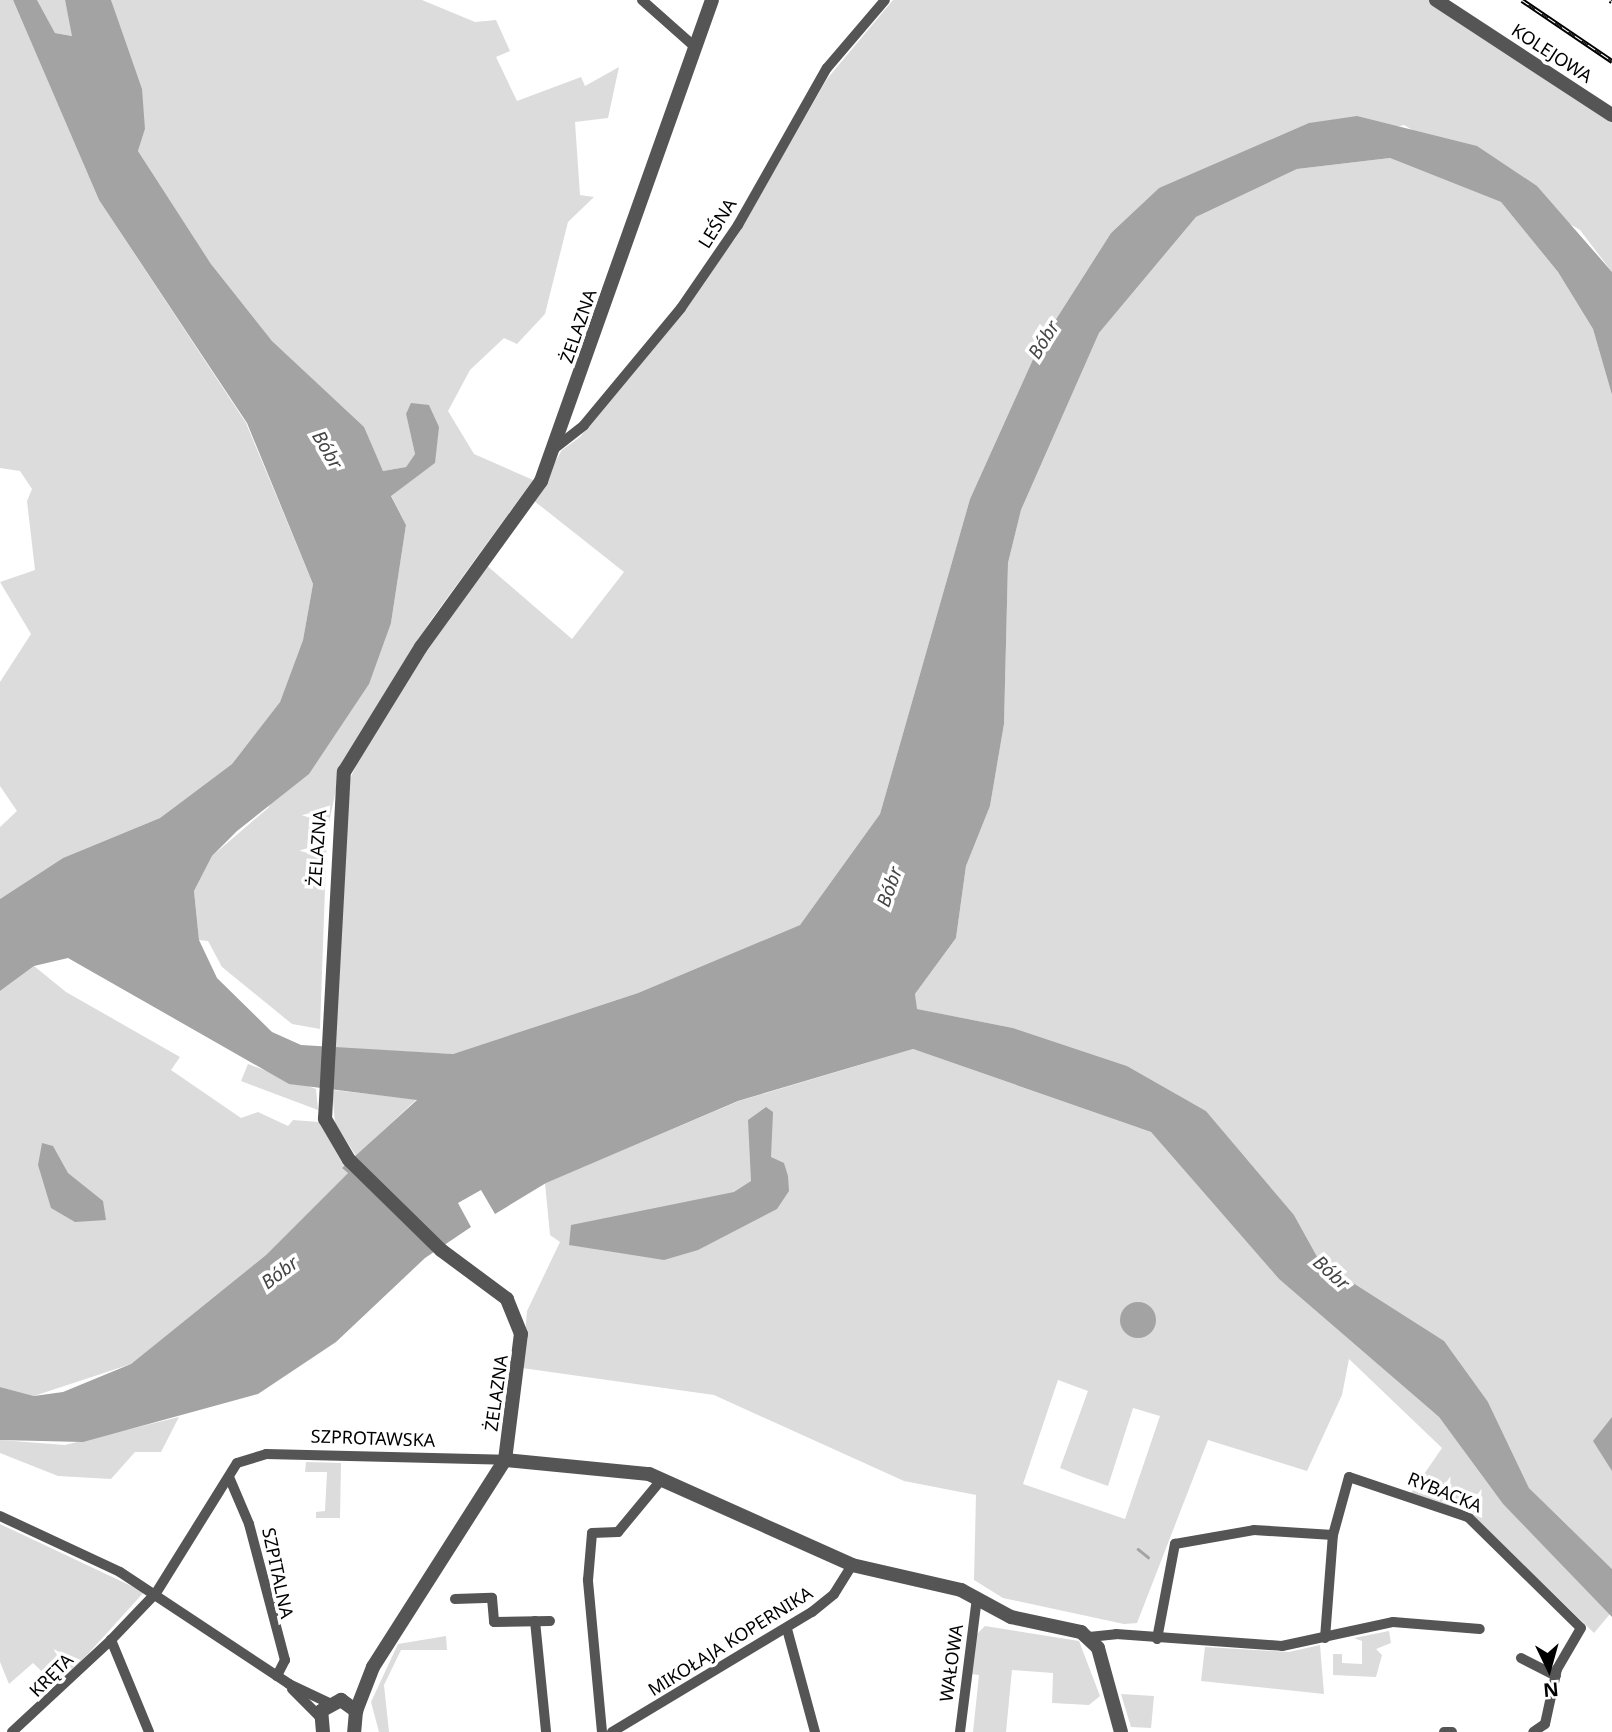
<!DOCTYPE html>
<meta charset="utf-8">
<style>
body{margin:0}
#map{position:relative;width:1612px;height:1732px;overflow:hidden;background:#fff;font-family:"Noto Sans",sans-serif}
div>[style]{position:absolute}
.green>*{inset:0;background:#dcdcdc}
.water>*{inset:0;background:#a3a3a3}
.round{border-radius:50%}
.stream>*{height:2.5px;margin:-1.25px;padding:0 1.25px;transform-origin:1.25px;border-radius:1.25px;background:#a3a3a3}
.minor>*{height:10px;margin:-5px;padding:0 5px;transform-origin:5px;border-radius:5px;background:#555}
.tertiary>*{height:14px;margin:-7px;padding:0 7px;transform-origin:7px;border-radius:7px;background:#555}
.rail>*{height:5px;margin-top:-2.5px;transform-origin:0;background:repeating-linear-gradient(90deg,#fff 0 8px,#000 0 16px);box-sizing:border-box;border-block:2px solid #000}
span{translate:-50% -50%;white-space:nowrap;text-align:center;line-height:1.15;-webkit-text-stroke:7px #fff;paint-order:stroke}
.street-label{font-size:18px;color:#000}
.water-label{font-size:19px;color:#444;font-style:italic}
.north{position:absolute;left:1514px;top:1634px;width:70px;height:70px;-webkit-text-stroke:5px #fff;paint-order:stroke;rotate:175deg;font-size:19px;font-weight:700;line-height:28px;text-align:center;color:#000}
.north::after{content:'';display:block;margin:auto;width:24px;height:32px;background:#000;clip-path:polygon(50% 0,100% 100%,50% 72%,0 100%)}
</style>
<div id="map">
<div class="green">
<div style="clip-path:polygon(0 0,13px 0,99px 200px,246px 423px,313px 584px,303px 640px,280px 702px,232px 764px,160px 818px,63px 858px,0 899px,0 827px,17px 811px,0 786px,0 682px,31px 634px,0 582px,35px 570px,27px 501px,32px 489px,20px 471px,0 468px)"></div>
<div style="clip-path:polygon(37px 0,65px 0,73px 36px,55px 33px)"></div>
<div style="clip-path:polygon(111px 0,422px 0,475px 22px,496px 20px,510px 51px,496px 57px,517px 101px,581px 77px,585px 86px,619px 67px,608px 118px,575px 122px,580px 195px,594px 197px,568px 222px,545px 314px,517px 344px,504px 338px,470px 370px,448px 411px,474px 454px,533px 480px,431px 620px,342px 762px,327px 832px,320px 1029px,292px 1024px,222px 967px,208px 941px,199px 940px,194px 891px,212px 856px,268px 808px,391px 623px,406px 525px,391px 495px,435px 463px,433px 415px,429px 405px,406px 414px,415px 454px,406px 467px,383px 471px,363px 427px,272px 341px,211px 264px,138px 151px,145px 129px)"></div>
<div style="clip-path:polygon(893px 0,1431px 0,1612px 120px,1612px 272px,1580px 230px,1404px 125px,1159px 188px,1111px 233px,1039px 346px,970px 499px,880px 814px,800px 925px,638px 993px,453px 1054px,334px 1048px,348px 783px,376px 723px,485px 564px,572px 639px,624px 572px,533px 500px,562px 450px,580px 437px,735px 239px,827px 79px)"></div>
<div style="clip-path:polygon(1390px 158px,1501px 202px,1558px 272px,1593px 329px,1612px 395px,1612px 1569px,1529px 1488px,1488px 1402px,1320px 1262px,1294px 1215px,1206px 1111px,1127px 1066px,1013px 1028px,916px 1009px,915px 994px,956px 938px,966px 866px,990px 806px,1004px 724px,1008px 563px,1021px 510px,1099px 333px,1196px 217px,1297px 169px)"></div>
<div style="clip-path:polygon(34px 966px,66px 992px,180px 1057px,171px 1070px,241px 1118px,258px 1112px,288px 1126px,293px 1120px,319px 1122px,348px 1173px,266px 1255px,131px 1364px,34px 1396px,0 1387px,0 991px)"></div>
<div style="clip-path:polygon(evenodd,913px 1049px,1151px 1132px,1279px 1279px,1439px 1417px,1503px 1504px,1610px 1614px,1594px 1633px,1487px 1529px,1411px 1493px,1442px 1448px,1349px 1359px,1342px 1395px,1307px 1471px,1208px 1440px,1137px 1623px,1124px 1624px,1003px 1598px,974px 1580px,976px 1495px,904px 1481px,714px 1395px,522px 1368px,527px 1311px,560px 1242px,550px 1235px,545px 1183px,739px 1101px,913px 1049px,1058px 1380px,1088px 1391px,1060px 1468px,1080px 1476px,1108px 1486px,1133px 1408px,1160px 1416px,1125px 1519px,1023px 1484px,1058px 1380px)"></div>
<div style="clip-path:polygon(248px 1064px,316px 1089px,318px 1110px,241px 1081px)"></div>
<div style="clip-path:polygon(332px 1090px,417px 1099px,356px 1156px,335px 1123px)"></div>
<div style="clip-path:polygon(179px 1417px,161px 1452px,135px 1452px,111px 1479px,58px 1476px,0 1453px,0 1440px,65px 1445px)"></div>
<div style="clip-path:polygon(306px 1462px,341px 1463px,340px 1518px,316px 1518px,316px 1512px,325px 1511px,327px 1472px,305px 1472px)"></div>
<div style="clip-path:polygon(0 1524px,144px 1592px,58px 1687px,33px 1663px,9px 1684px,0 1662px)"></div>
<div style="clip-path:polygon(985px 1626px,1079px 1641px,1100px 1696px,1089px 1705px,1052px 1703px,1053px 1673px,1012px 1670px,1006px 1732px,973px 1732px,979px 1675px,971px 1674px,977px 1634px)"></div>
<div style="clip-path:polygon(1389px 1631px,1391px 1643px,1376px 1649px,1382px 1655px,1376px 1677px,1333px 1675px,1333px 1654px,1342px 1654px,1342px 1663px,1362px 1664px,1362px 1641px,1354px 1638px)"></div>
<div style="clip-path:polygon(446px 1636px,447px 1650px,401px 1650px,384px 1685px,389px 1732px,379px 1732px,371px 1702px,398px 1644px)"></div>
<div style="clip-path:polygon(1320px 1645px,1324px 1694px,1201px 1681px,1205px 1647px,1289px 1652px)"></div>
<div style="clip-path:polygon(1121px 1694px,1154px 1696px,1151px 1728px,1131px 1727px)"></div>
</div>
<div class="water">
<div style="clip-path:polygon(13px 0,37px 0,55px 33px,72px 36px,65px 0,111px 0,142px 89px,145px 129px,138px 151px,211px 264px,272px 341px,364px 427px,383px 471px,406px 467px,415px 454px,406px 414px,411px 403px,429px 405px,439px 427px,435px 463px,391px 496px,406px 525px,391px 623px,369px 684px,309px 774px,237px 831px,212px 856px,194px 891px,199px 940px,217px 978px,272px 1032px,301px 1045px,453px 1054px,638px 993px,800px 925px,880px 814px,970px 499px,1039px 346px,1111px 233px,1159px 188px,1309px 123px,1357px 116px,1477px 146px,1537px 186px,1612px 272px,1612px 395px,1593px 329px,1558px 272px,1501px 202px,1390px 158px,1297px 169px,1196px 217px,1099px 333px,1021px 510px,1008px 563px,1004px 724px,990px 806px,966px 866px,956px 938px,915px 994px,917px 1009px,1013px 1028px,1127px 1066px,1206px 1111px,1294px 1215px,1320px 1262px,1444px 1341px,1488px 1402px,1529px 1488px,1612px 1569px,1612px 1617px,1503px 1504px,1439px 1417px,1279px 1279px,1151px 1132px,913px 1049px,738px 1101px,546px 1183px,495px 1214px,481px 1190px,458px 1203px,471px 1227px,425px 1258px,336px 1342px,258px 1394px,83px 1442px,0 1440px,0 1387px,34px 1396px,63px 1392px,131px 1364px,266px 1255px,348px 1173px,342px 1168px,417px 1100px,289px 1084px,68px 958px,34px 966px,0 991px,0 899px,63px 858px,160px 818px,232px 764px,280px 702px,303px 640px,313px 584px,247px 423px,99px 200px)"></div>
<div style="clip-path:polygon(766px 1107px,773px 1112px,771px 1157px,784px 1163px,788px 1176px,789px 1191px,777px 1209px,698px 1250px,664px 1260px,569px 1245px,571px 1225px,734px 1192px,751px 1181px,748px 1120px)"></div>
<div style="clip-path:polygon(42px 1143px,53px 1146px,68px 1173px,103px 1201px,106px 1220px,75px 1222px,51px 1208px,38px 1165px)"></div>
<div class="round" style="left:1120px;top:1302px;width:36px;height:36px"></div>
<div style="clip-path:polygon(1612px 1417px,1612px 1471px,1593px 1441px)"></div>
</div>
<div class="stream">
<div style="left:1138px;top:1549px;width:13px;rotate:39deg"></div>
</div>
<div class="minor">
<div style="left:642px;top:0;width:72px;rotate:41.6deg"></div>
<div style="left:555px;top:448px;width:37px;rotate:-38deg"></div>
<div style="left:584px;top:425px;width:152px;rotate:-50.3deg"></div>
<div style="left:681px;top:308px;width:101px;rotate:-55.5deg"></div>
<div style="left:738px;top:225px;width:180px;rotate:-60.5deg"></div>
<div style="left:827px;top:68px;width:89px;rotate:-49.5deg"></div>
<div style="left:229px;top:1477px;width:51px;rotate:66.9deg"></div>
<div style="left:249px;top:1524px;width:141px;rotate:75.2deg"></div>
<div style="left:285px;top:1660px;width:18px;rotate:117deg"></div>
<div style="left:0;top:1516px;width:132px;rotate:25deg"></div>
<div style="left:120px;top:1572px;width:203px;rotate:33.5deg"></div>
<div style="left:289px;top:1684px;width:44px;rotate:25.4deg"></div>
<div style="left:455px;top:1599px;width:37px;rotate:-2deg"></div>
<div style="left:492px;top:1598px;width:24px;rotate:85deg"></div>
<div style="left:494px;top:1622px;width:56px;rotate:-1deg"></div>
<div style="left:535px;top:1621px;width:112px;rotate:84.3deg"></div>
<div style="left:787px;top:1629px;width:107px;rotate:74.8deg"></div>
<div style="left:1089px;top:1637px;width:27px;rotate:-6deg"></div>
<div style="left:1116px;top:1634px;width:166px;rotate:4.1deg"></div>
<div style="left:1282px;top:1646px;width:114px;rotate:-12.2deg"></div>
<div style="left:1393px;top:1622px;width:87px;rotate:4.6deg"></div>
<div style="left:1325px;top:1638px;width:103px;rotate:-85.6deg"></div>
<div style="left:1333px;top:1535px;width:60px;rotate:-74.6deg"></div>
<div style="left:1349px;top:1477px;width:126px;rotate:18.6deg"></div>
<div style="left:1468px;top:1517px;width:158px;rotate:44.5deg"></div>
<div style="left:1581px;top:1628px;width:48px;rotate:120.3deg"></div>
<div style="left:1557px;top:1669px;width:56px;rotate:102.3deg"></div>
<div style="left:1545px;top:1724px;width:14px;rotate:146deg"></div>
<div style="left:1157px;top:1639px;width:97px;rotate:-79.3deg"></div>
<div style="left:1175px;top:1544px;width:80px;rotate:-10deg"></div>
<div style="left:1254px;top:1530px;width:79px;rotate:3.6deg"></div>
<div style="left:1521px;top:1658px;width:39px;rotate:27deg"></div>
<div style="left:292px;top:1689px;width:38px;rotate:45deg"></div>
<div style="left:12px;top:1732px;width:135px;rotate:-42.9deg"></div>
<div style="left:149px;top:1732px;width:100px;rotate:-112.4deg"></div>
<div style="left:111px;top:1640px;width:65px;rotate:-46.2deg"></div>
<div style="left:156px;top:1593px;width:153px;rotate:-58.1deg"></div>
<div style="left:237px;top:1463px;width:30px;rotate:-17deg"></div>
<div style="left:266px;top:1454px;width:239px;rotate:1.4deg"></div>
<div style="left:602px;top:1732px;width:153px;rotate:-95.3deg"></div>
<div style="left:588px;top:1580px;width:47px;rotate:-85.1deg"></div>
<div style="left:592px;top:1533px;width:26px;rotate:-2deg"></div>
<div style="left:618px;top:1532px;width:69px;rotate:-50.3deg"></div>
<div style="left:612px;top:1732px;width:233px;rotate:-31deg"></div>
<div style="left:812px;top:1612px;width:28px;rotate:-39deg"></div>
<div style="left:834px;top:1594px;width:34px;rotate:-58deg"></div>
<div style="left:960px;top:1732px;width:135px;rotate:-82.8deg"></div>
<div style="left:1444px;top:1732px;width:8px"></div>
</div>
<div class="tertiary">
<div style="left:1436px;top:0;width:210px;rotate:33.2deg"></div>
<div style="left:505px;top:1460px;width:145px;rotate:5.6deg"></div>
<div style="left:649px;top:1474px;width:222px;rotate:24.1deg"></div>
<div style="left:852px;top:1565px;width:112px;rotate:12.9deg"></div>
<div style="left:961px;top:1590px;width:57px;rotate:28.4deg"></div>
<div style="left:1011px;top:1617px;width:72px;rotate:12.1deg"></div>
<div style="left:1081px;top:1632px;width:23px;rotate:43deg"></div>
<div style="left:1098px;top:1648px;width:87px;rotate:74.7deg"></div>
<div style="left:356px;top:1711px;width:47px;rotate:-68.9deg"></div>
<div style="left:373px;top:1667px;width:246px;rotate:-57.5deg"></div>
<div style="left:505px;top:1460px;width:127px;rotate:-82.8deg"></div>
<div style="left:521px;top:1334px;width:38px;rotate:-112deg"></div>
<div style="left:507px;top:1299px;width:82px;rotate:-143.4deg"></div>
<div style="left:441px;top:1250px;width:129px;rotate:-135.6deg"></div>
<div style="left:349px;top:1160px;width:48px;rotate:-120.3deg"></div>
<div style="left:325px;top:1119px;width:348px;rotate:-86.9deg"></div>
<div style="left:344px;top:772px;width:147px;rotate:-58.4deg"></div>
<div style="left:421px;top:647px;width:205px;rotate:-54.1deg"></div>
<div style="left:541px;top:481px;width:510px;rotate:-70.43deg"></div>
<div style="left:323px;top:1732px;width:21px;rotate:-95deg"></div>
<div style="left:321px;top:1711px;width:23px;rotate:-29deg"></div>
<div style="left:341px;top:1700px;width:19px;rotate:36deg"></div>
<div style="left:356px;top:1711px;width:21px;rotate:95deg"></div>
</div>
<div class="rail">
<div style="left:1522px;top:0;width:109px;rotate:34.1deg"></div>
<div style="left:1610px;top:0;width:2px;rotate:27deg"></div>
</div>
<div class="street-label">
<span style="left:1552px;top:53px;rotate:33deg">KOLEJOWA</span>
<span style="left:717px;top:223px;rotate:-58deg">LEŚNA</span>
<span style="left:578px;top:326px;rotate:-71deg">ŻELAZNA</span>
<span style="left:317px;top:848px;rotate:-86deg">ŻELAZNA</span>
<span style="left:496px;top:1393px;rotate:-82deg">ŻELAZNA</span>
<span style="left:373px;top:1438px;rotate:2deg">SZPROTAWSKA</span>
<span style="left:1445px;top:1492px;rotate:22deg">RYBACKA</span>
<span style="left:278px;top:1573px;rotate:78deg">SZPITALNA</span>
<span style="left:730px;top:1641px;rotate:-32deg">MIKOŁAJA KOPERNIKA</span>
<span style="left:951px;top:1663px;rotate:-82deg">WAŁOWA</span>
<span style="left:51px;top:1675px;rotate:-45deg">KRĘTA</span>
</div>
<div class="water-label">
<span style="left:1044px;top:340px;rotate:-58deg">Bóbr</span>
<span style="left:327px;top:450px;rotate:60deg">Bóbr</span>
<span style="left:890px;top:887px;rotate:-70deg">Bóbr</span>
<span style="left:280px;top:1273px;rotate:-37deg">Bóbr</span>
<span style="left:1331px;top:1273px;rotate:42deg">Bóbr</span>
</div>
<div class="north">N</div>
</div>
